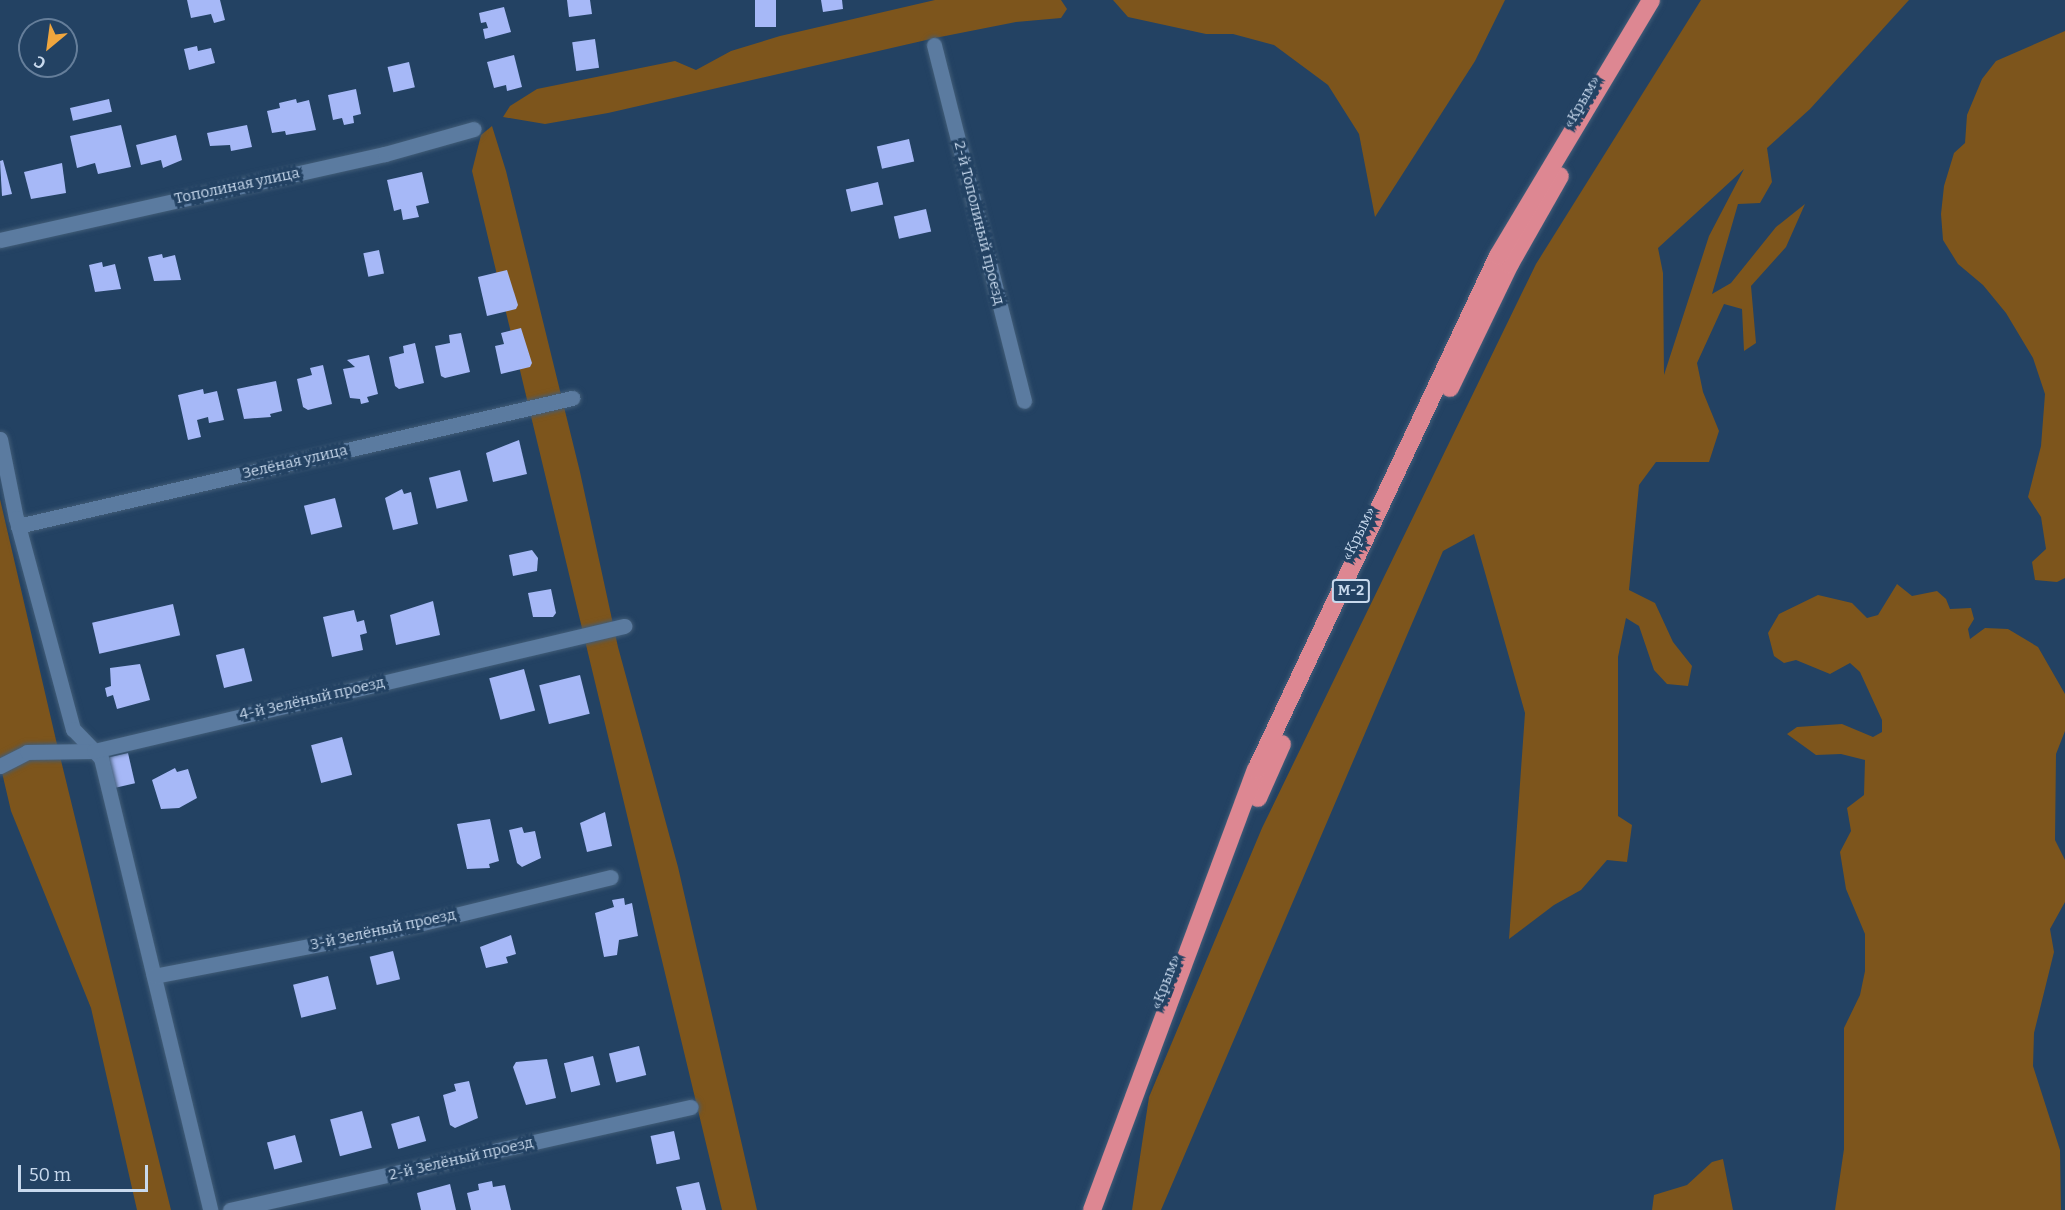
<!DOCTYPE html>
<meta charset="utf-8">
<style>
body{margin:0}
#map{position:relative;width:2065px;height:1210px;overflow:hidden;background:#234263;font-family:Bitter,serif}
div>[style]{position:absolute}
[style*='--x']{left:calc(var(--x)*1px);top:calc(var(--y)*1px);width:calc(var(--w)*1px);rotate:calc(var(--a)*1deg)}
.green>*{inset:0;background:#7d551c}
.building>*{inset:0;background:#a6b8f7;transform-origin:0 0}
.roads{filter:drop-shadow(0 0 2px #425d78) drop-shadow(0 0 2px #425d78)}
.minor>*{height:15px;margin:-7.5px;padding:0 7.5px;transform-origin:7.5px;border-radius:7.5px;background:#5b7ba0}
.highway>*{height:18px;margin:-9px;padding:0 9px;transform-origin:9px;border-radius:9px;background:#dd8792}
span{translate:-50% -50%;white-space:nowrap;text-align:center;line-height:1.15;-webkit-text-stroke:6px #234263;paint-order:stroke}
.shield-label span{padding:2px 4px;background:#234263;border:2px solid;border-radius:4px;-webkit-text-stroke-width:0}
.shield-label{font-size:14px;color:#c8d9ed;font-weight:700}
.street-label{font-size:15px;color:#c8d9ed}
.north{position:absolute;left:18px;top:18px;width:60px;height:60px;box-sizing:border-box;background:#234263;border:2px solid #657e9a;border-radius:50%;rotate:209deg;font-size:16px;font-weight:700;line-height:24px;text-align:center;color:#c8d9ed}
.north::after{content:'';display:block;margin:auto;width:21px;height:27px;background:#f0a63e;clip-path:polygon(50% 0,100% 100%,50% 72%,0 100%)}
.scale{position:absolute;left:18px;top:1165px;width:130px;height:27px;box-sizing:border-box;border:3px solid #c8d9ed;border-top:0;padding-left:8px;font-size:18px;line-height:21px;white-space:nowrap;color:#c8d9ed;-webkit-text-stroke:4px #234263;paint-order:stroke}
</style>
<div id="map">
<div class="green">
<i style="clip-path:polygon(935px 0,1061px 0,1067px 9px,1061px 18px,1016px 22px,935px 38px,608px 113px,545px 124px,503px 117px,510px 106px,537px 89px,675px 61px,696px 70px,731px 51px,780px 36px)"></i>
<i style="clip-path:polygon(1113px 0,1505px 0,1475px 61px,1375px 217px,1359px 134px,1328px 85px,1274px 45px,1233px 34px,1206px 34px,1128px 17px)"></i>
<i style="clip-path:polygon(evenodd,1701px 0,1909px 0,1810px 109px,1767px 148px,1772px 182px,1760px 203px,1738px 204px,1712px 294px,1731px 283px,1776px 227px,1805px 204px,1786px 247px,1751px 286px,1756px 343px,1744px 351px,1742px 309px,1724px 304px,1697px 363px,1703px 392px,1719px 431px,1709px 462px,1656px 462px,1639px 485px,1629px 590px,1655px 603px,1673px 642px,1692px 666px,1688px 686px,1667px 684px,1654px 670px,1639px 626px,1626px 618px,1618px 657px,1618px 816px,1632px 825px,1627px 862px,1607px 860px,1581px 890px,1554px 905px,1509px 939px,1525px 713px,1474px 534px,1443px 551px,1161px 1210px,1132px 1210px,1149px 1097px,1262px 828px,1536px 264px,1701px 0,1744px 169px,1709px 236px,1664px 375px,1663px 273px,1658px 248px,1744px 169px)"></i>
<i style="clip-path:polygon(2065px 31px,2065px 578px,2057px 582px,2035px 580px,2032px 562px,2046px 549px,2041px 517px,2028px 497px,2041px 446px,2045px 394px,2033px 358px,2006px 313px,1983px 285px,1958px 264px,1943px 240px,1941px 214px,1944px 186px,1954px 153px,1965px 143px,1967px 115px,1982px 79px,1996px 61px)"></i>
<i style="clip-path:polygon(492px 126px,506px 171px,580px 472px,618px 647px,678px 867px,757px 1210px,722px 1210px,472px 171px,481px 135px)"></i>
<i style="clip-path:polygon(0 499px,56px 740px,171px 1210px,137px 1210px,91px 1008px,11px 811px,0 764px)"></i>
<i style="clip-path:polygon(1897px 584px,1912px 596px,1937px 591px,1946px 599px,1950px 609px,1971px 608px,1974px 619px,1968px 629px,1970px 639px,1985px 628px,2008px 629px,2038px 647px,2065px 694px,2065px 731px,2056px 754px,2055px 840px,2065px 860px,2065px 902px,2050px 929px,2054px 952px,2034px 1033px,2033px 1066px,2060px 1150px,2061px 1210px,1835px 1210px,1844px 1149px,1844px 1028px,1860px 995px,1865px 971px,1865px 934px,1846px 889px,1840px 852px,1851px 831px,1847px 808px,1864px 795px,1865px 760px,1841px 754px,1816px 755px,1787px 734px,1797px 727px,1842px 724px,1873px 737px,1882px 732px,1882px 720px,1860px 672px,1850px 663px,1830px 674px,1796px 660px,1784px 663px,1774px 656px,1768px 633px,1779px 614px,1818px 595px,1852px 603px,1867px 618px,1878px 615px)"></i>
<i style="clip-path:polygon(1723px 1159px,1733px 1210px,1652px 1210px,1654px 1195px,1687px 1185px,1712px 1162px)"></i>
</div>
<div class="building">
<i style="clip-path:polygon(187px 0,220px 0,225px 20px,214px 23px,211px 14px,191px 18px)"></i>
<i style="clip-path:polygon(567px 0,590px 0,592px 14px,569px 17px)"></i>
<i style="left:755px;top:0;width:21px;height:27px"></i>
<i style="clip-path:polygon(821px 0,842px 0,843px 9px,823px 12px)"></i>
<i style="clip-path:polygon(504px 7px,511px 32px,485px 39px,483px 29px,488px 28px,486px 22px,481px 23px,479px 13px)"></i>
<i style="left:595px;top:39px;width:29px;height:23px;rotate:82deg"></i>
<i style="clip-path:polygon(197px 46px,198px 51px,211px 48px,215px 63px,189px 70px,184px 49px)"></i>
<i style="clip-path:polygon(514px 55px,522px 87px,507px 91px,506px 85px,494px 88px,487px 62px)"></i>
<i style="left:409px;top:62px;width:26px;height:22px;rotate:77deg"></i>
<i style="clip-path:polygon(356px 89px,361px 114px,353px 116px,354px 123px,344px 125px,342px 118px,333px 120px,328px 95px)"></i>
<i style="left:109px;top:99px;width:13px;height:40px;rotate:77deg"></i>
<i style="clip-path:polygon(296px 99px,297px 103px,309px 100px,316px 130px,286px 135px,285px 131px,272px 133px,267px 111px,280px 108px,279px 103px)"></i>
<i style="clip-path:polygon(121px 125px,131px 167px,98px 174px,95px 163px,77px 168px,70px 136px)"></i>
<i style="clip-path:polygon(247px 125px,252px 147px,231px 151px,230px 145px,210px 146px,207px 133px)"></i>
<i style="clip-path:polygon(176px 135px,182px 160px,163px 168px,161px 160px,141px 165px,136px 145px)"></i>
<i style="left:909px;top:139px;width:23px;height:33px;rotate:77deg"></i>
<i style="clip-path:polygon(3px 160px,12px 194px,2px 196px,0 161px)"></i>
<i style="clip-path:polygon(62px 163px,66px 193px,31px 199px,24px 172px)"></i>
<i style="clip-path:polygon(422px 172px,429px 203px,416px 206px,419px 217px,403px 220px,401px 209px,394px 211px,387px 180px)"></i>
<i style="left:878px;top:182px;width:23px;height:33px;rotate:77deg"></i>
<i style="left:926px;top:209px;width:23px;height:33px;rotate:77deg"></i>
<i style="left:379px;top:250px;width:24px;height:16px;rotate:78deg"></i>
<i style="clip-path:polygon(162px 254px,163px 258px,175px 255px,181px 280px,154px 281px,148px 257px)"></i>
<i style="clip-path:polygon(102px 262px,103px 267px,115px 264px,121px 289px,95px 292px,89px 265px)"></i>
<i style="clip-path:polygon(507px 270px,518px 305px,516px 309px,487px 316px,478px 277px)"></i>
<i style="clip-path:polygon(521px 328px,532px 363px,530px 367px,501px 374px,495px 346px,504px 344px,501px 333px)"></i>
<i style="clip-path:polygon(461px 333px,470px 372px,445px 378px,441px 376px,435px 346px,450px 343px,449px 335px)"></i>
<i style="clip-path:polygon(415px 343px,424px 383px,399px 389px,395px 386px,389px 357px,404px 353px,403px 346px)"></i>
<i style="clip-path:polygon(369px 355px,378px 394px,367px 397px,369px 402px,361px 404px,360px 399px,350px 398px,343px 369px,355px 367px,347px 360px)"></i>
<i style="clip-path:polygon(323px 365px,332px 404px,308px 410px,303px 407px,297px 379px,312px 375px,310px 368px)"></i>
<i style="clip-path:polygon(276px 381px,282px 411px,270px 414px,271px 417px,244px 419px,237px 389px)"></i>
<i style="clip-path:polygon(203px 389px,204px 394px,217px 391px,224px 420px,209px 423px,208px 417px,197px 420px,201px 437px,188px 440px,178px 395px)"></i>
<i style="clip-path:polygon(519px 440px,527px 474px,493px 482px,486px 453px)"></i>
<i style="left:460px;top:470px;width:32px;height:32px;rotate:76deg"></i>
<i style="clip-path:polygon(402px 489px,404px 494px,411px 492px,418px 524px,393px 530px,385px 498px)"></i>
<i style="left:335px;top:498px;width:30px;height:32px;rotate:76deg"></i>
<i style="clip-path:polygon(532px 550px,538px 558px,537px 571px,513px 576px,509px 555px)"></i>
<i style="clip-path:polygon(551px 589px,556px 613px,553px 617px,533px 617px,528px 593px)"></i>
<i style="clip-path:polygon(433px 601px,440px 635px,396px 645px,390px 615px)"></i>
<i style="left:173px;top:604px;width:32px;height:83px;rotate:77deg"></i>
<i style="clip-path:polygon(354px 610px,357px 622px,364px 620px,367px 633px,360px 635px,363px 650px,332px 657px,323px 617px)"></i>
<i style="left:244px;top:648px;width:34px;height:29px;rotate:76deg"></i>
<i style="clip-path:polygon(140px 664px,150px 700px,117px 709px,113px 695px,107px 697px,105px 688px,111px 686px,110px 668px)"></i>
<i style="left:524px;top:669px;width:43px;height:36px;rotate:75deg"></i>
<i style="left:580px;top:675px;width:40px;height:42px;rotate:76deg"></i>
<i style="left:342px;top:737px;width:39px;height:32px;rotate:75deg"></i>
<i style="left:128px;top:753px;width:31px;height:20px;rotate:77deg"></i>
<i style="clip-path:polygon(175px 768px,177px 772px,188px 769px,197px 798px,179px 808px,161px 809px,152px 780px)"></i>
<i style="clip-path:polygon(605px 812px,612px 846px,587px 852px,580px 823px)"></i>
<i style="clip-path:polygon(490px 819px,499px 861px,489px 864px,490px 868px,467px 869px,457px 824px)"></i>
<i style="clip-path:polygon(522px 827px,524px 833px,535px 831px,541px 858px,522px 867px,517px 863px,509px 830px)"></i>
<i style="clip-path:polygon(624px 898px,625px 905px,632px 903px,638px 936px,619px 940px,617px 955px,604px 957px,595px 913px,614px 907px,612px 900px)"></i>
<i style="clip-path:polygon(511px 935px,516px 954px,506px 957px,508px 963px,486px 968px,480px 947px)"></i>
<i style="left:393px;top:951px;width:29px;height:24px;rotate:76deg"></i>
<i style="left:328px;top:976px;width:34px;height:36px;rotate:76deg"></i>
<i style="left:639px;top:1046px;width:30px;height:31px;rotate:76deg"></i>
<i style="left:593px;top:1056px;width:30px;height:30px;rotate:76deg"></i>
<i style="clip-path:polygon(547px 1059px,556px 1098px,526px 1105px,513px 1067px,516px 1062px)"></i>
<i style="clip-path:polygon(469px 1081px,478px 1118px,455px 1128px,450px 1125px,443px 1095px,456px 1091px,454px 1084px)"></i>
<i style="left:362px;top:1111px;width:38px;height:33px;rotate:75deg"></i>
<i style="left:419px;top:1116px;width:26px;height:29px;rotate:74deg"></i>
<i style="left:674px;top:1131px;width:29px;height:24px;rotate:78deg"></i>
<i style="left:295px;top:1135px;width:28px;height:29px;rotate:75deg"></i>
<i style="clip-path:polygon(492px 1181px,493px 1187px,505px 1185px,511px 1210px,471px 1210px,467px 1193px,479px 1190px,478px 1184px)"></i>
<i style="clip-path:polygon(699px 1182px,706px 1210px,682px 1210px,676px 1187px)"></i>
<i style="clip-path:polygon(450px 1184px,456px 1210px,421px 1210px,417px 1193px)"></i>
</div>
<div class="roads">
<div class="minor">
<i style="--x:934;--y:45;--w:367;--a:75.8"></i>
<i style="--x:0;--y:240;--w:394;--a:-12.6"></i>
<i style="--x:385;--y:154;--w:92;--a:-15.7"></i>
<i style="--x:0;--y:439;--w:81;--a:78.6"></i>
<i style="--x:16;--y:518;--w:219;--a:74.9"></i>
<i style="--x:73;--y:729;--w:40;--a:46"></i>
<i style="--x:101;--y:758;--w:465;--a:76.4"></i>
<i style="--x:18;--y:526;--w:569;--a:-13.01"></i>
<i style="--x:0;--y:766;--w:30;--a:-27"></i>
<i style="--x:27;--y:752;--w:67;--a:-0.9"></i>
<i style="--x:94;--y:751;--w:545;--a:-13.27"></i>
<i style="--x:154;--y:976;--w:244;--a:-10.9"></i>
<i style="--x:394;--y:930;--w:223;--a:-13.7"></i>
<i style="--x:230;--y:1210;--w:472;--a:-12.6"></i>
</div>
<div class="highway">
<i style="--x:1450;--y:388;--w:138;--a:-64.2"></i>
<i style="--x:1510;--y:264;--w:101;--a:-60.4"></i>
<i style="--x:1258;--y:798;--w:59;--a:-66"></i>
<i style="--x:1092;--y:1210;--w:470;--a:-69.6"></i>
<i style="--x:1256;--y:770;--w:568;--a:-64.79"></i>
<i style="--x:1498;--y:256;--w:298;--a:-59.1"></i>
</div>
</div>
<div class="shield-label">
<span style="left:1351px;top:591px">М-2</span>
</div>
<div class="street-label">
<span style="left:1582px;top:102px;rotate:-60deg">«Крым»</span>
<span style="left:237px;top:186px;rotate:-12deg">Тополиная улица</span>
<span style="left:979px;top:223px;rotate:76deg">2-й Тополиный проезд</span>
<span style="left:295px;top:462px;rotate:-13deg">Зелёная улица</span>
<span style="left:1359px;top:534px;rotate:-64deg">«Крым»</span>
<span style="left:312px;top:699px;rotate:-13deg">4-й Зелёный проезд</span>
<span style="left:383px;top:930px;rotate:-12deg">3-й Зелёный проезд</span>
<span style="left:1166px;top:982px;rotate:-69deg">«Крым»</span>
<span style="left:461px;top:1159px;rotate:-13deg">2-й Зелёный проезд</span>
</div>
<div class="north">С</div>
<div class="scale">50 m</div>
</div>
